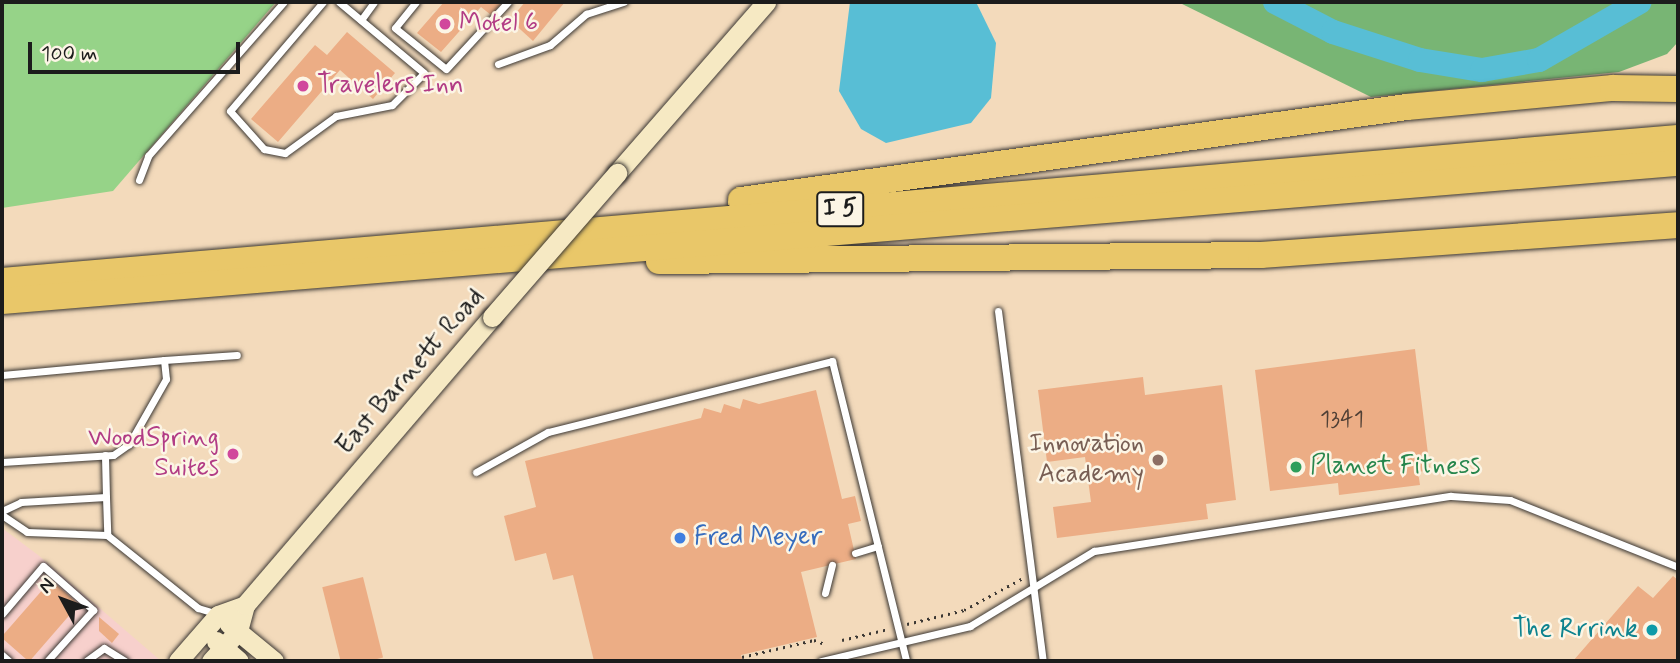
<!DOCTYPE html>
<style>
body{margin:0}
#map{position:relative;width:1680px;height:663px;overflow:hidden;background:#f3dabb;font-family:Mynerve,sans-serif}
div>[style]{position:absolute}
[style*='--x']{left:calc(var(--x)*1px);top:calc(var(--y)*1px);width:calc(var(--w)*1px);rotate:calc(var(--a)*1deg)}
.built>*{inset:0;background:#f7d0cc}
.green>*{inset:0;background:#96d388}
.forest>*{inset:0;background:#78b574}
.water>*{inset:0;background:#58bed5}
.stream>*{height:4.5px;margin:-2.25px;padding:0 2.25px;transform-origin:2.25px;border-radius:2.25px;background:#58bed5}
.river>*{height:24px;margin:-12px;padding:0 12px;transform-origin:12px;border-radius:12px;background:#58bed5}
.building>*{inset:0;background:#ecad85;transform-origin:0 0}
.path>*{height:2.5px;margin-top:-1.25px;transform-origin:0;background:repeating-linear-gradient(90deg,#3c3834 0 2px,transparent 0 7px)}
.roads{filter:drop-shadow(0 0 2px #3c3834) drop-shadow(0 0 2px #3c3834)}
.service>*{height:7px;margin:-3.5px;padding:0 3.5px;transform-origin:3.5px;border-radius:3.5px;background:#fff}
.secondary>*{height:19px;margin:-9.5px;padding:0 9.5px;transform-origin:9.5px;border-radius:9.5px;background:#f6e9c3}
.motorway>*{height:26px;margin:-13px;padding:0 13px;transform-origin:13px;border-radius:13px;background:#e9c769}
.bridges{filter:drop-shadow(0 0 2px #3c3834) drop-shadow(0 0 2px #3c3834)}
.secondary-bridge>*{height:19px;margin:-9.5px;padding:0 9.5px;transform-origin:9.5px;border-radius:9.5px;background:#f6e9c3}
.dots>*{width:19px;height:19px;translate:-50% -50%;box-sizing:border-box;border:4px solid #fcf5e5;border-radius:50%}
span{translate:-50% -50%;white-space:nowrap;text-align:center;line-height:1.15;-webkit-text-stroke:5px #fcf5e5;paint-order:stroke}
.number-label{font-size:23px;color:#504036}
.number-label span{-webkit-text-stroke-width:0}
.shield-label span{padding:2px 5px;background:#fcf5e5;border:2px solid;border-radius:5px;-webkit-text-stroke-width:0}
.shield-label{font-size:24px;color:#1c1c1c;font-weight:700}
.hotel-label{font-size:26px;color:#b23c85}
.left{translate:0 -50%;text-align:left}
.right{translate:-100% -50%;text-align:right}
.street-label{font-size:26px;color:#1c1c1c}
.education-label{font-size:26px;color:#785e54}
.leisure-label{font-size:26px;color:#27864d}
.shop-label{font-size:26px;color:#366cbe}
.culture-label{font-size:26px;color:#0d838f}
.frame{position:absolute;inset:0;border:4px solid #1c1c1c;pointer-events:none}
.north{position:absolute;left:28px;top:565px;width:70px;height:70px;-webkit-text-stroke:5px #fcf5e5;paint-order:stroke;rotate:311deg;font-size:19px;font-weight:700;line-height:28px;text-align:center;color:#1c1c1c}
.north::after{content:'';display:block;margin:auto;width:24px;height:32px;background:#1c1c1c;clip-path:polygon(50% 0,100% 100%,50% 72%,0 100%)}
.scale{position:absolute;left:28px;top:42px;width:212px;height:32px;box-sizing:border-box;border:4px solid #1c1c1c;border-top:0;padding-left:9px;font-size:21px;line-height:24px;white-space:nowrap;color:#1c1c1c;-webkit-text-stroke:5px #fcf5e5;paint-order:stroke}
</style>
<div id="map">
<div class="built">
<i style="clip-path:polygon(2px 528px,38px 555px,161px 661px,2px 661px)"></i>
</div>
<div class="green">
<i style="clip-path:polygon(2px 2px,276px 2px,113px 191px,2px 208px)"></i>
</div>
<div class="forest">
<i style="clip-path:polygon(1178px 2px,1678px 2px,1678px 42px,1667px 54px,1619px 72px,1371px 97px)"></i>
</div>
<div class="water">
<i style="clip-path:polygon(850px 2px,976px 2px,996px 43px,991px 98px,971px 123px,886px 143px,861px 129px,839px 91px)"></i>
</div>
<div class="stream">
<i style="--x:1275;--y:2;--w:1;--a:0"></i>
</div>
<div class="river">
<i style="--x:1275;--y:2;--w:65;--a:27.3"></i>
<i style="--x:1333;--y:32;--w:91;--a:17.8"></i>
<i style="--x:1420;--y:60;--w:63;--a:9.2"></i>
<i style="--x:1482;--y:70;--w:58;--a:-10"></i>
<i style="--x:1539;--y:60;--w:116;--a:-29.9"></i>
</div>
<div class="building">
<i style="clip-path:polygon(444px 2px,503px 2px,491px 15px,481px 7px,441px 52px,417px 33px)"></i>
<i style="clip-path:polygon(525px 2px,565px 2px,533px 41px,510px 20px)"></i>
<i style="clip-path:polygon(347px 32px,395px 73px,373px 99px,340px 70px,278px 142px,251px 119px,315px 45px,327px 55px)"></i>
<i style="clip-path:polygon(1415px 349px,1430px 470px,1418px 472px,1420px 485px,1339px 495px,1338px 483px,1270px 491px,1255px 370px)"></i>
<i style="clip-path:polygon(1143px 377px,1145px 395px,1222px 385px,1236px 500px,1206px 504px,1208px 519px,1057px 538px,1053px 507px,1091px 502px,1085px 457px,1047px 462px,1038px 390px)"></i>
<i style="clip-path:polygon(816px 390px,842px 499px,855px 496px,861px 521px,848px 524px,856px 559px,801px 572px,817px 637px,741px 655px,743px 661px,594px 661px,573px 575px,553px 580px,546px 553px,515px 561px,504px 516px,536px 507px,525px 461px,701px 418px,704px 408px,721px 413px,724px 404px,740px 409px,743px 399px,759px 404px)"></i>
<i style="clip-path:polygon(1673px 576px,1678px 580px,1678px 661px,1573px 661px,1638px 586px,1653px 598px)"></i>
<i style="left:363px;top:577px;width:83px;height:42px;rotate:76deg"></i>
<i style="left:51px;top:580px;width:37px;height:76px;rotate:41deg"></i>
<i style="clip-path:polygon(99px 617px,119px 634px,112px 643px,99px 631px)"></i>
</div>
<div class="path">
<i style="--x:907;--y:624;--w:59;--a:-13.8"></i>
<i style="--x:964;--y:610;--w:67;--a:-28.5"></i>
<i style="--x:842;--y:640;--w:47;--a:-13.4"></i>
<i style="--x:742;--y:657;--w:74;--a:-13.3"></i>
<i style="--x:814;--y:640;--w:12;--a:20"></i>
<i style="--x:712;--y:661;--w:2;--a:0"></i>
</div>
<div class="roads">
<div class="service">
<i style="--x:323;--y:2;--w:143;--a:130.5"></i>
<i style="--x:230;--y:111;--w:51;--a:48.2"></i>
<i style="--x:264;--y:149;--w:21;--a:11"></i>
<i style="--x:285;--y:153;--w:63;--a:-36"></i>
<i style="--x:336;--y:116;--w:57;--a:-11.1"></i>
<i style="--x:392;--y:105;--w:45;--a:-45"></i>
<i style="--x:424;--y:73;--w:111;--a:-140.1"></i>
<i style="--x:416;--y:2;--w:33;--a:129"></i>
<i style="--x:395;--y:28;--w:65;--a:38.8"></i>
<i style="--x:446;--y:69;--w:91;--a:-47.2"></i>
<i style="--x:361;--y:20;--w:22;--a:-54"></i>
<i style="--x:498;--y:64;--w:55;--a:-20.1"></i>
<i style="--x:550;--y:45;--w:48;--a:-40.7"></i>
<i style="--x:586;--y:14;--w:40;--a:-18"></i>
<i style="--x:139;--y:180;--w:26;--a:-69"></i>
<i style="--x:148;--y:156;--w:205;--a:-48.6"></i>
<i style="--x:998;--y:311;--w:353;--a:82.7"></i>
<i style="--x:164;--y:360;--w:73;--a:-3.9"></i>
<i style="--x:2;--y:375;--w:163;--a:-5.3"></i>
<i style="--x:164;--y:360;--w:19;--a:84"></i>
<i style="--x:166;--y:379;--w:75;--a:119.6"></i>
<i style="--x:129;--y:444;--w:19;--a:145"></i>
<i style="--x:113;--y:455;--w:111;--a:176.4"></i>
<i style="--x:476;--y:472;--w:82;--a:-29.1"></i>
<i style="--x:548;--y:432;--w:293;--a:-14"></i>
<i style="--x:832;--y:361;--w:309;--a:76.1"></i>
<i style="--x:106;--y:497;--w:38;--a:88"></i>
<i style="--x:2;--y:511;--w:21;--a:-25"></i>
<i style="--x:21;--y:502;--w:85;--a:-3.4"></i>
<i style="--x:106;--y:497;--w:42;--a:-91.4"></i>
<i style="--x:2;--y:515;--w:30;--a:34"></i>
<i style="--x:27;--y:532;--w:80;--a:2.1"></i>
<i style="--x:107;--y:535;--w:117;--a:38.7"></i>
<i style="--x:198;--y:608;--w:21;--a:17"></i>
<i style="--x:855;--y:553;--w:24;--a:-17"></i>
<i style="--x:825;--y:593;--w:29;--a:-76"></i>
<i style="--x:2;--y:614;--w:63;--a:-49.5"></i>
<i style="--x:43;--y:566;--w:67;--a:41.3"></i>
<i style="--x:93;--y:610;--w:69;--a:132"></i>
<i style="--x:2;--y:655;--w:9;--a:41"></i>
<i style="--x:86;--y:661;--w:22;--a:-36"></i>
<i style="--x:104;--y:648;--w:25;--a:32"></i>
<i style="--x:821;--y:661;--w:153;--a:-13.2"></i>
<i style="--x:970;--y:626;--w:145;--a:-31.2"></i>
<i style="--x:1094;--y:551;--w:361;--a:-8.8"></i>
<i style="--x:1451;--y:496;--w:59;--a:3.9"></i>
<i style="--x:1510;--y:500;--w:181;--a:21.7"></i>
</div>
<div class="secondary">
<i style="--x:617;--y:173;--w:227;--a:-48.9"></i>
<i style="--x:229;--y:624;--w:58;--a:39.4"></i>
<i style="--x:216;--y:641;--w:30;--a:41"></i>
<i style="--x:178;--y:661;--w:61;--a:-49"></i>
<i style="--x:218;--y:615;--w:29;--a:-20"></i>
<i style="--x:211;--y:661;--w:40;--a:-48"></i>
<i style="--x:238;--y:631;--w:27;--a:-75"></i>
<i style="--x:245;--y:605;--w:379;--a:-49.4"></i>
</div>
<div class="motorway">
<i style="--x:741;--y:200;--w:672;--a:-7.95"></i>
<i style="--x:1407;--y:107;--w:207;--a:-5.3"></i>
<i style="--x:1613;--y:88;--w:65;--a:0.9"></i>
<i style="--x:659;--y:261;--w:602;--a:-0.57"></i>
<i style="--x:1261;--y:255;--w:418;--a:-4.1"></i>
<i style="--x:2;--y:281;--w:1682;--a:-4.88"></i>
<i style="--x:2;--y:301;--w:1682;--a:-4.71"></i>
</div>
</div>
<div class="bridges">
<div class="secondary-bridge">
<i style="--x:492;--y:317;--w:191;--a:-49"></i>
</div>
</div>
<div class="dots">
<i style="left:445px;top:24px;background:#d1479c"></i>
<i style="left:303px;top:86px;background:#d1479c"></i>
<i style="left:233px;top:454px;background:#d1479c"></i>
<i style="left:1158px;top:460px;background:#8d6e63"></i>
<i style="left:1296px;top:467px;background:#2e9e5b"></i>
<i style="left:680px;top:538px;background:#3f7fe0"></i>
<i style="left:1652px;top:630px;background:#0f9aa8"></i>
</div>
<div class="number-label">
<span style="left:1342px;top:420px">1341</span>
</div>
<div class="shield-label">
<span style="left:840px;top:209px">I 5</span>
</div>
<div class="hotel-label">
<span class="left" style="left:459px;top:24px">Motel 6</span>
<span class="left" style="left:317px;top:86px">Travelers Inn</span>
<span class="right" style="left:219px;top:454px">WoodSpring<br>Suites</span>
</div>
<div class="street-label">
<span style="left:411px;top:372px;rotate:-49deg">East Barnett Road</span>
</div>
<div class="education-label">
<span class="right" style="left:1144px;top:460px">Innovation<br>Academy</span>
</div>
<div class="leisure-label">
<span class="left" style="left:1310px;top:467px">Planet Fitness</span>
</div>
<div class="shop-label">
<span class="left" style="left:694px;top:538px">Fred Meyer</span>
</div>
<div class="culture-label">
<span class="right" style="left:1638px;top:630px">The Rrrink</span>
</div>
<div class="frame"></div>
<div class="north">N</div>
<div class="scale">100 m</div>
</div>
